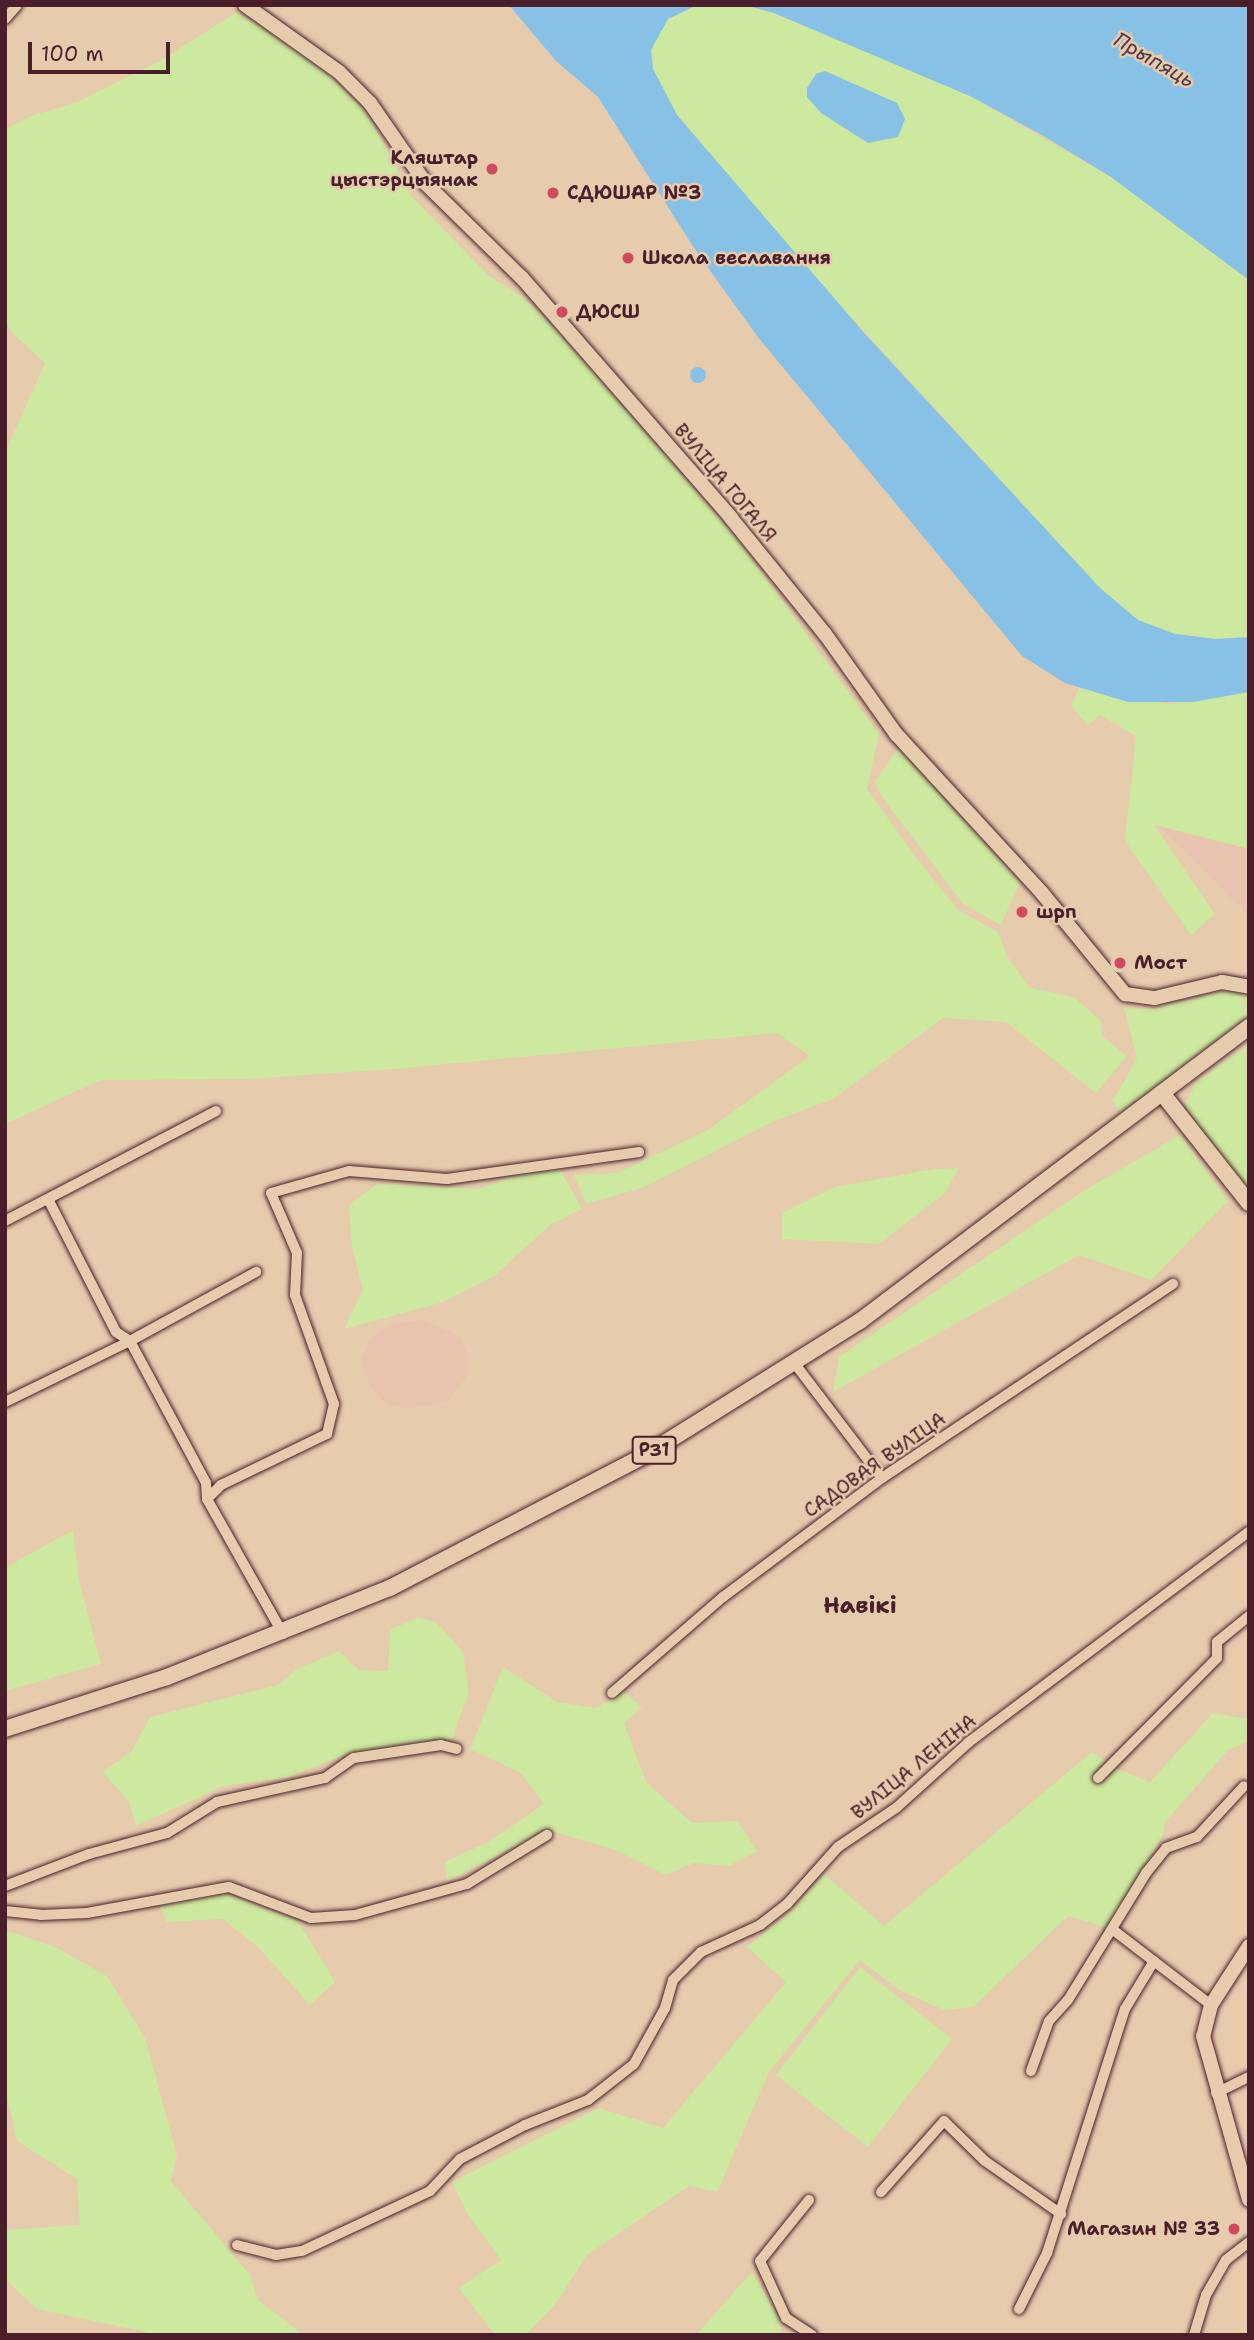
<!DOCTYPE html>
<meta charset="utf-8">
<style>
body{margin:0}
#map{position:relative;width:1254px;height:2340px;overflow:hidden;background:#e6cbad;font-family:"Shantell Sans",sans-serif}
div>[style]{position:absolute}
[style*='--x']{left:calc(var(--x)*1px);top:calc(var(--y)*1px);width:calc(var(--w)*1px);rotate:calc(var(--a)*1deg)}
.built>*{inset:0;background:#e8c3ae}
.green>*{inset:0;background:#cde89f;transform-origin:0 0}
.water>*{inset:0;background:#88c1e6}
.round{border-radius:50%}
.roads{filter:drop-shadow(0 0 2px #4a1f2b) drop-shadow(0 0 2px #4a1f2b)}
.street>*{height:10px;margin:-5px;padding:0 5px;transform-origin:5px;border-radius:5px;background:#e6cbad}
.secondary>*{height:14px;margin:-7px;padding:0 7px;transform-origin:7px;border-radius:7px;background:#e6cbad}
.primary>*{height:16px;margin:-8px;padding:0 8px;transform-origin:8px;border-radius:8px;background:#e6cbad}
.dots>*{width:19px;height:19px;translate:-50% -50%;box-sizing:border-box;border:4px solid #e6cbad;border-radius:50%}
span{translate:-50% -50%;white-space:nowrap;text-align:center;line-height:1.15;-webkit-text-stroke:5px #e6cbad;paint-order:stroke}
.shield-label span{padding:2px 5px;background:#e6cbad;border:2px solid;border-radius:5px;-webkit-text-stroke-width:0}
.shield-label{font-size:18px;color:#4a1f2b;font-weight:700}
.poi-label{font-size:19px;color:#4a1f2b;font-weight:700}
.right{translate:-100% -50%;text-align:right}
.left{translate:0 -50%;text-align:left}
.street-label{font-size:19px;color:#4a1f2b}
.water-label{font-size:21px;color:#533747;font-style:italic}
.quarter-label{font-size:23px;color:#4a1f2b;font-weight:700}
.frame{position:absolute;inset:0;border:7px solid #4a1f2b;pointer-events:none}
.scale{position:absolute;left:28px;top:42px;width:142px;height:32px;box-sizing:border-box;border:4px solid #4a1f2b;border-top:0;padding-left:9px;font-size:21px;line-height:24px;white-space:nowrap;color:#4a1f2b;-webkit-text-stroke:5px #e6cbad;paint-order:stroke}
</style>
<div id="map">
<div class="built">
<i style="clip-path:polygon(1249px 797px,1249px 916px,1159px 825px)"></i>
<i style="clip-path:polygon(422px 1320px,459px 1336px,467px 1353px,466px 1378px,447px 1401px,408px 1409px,386px 1404px,370px 1385px,362px 1359px,372px 1337px,394px 1324px)"></i>
</div>
<div class="green">
<i style="clip-path:polygon(697px 5px,745px 5px,774px 13px,972px 97px,1111px 177px,1249px 280px,1249px 637px,1216px 639px,1175px 634px,1138px 620px,1100px 588px,781px 241px,677px 115px,653px 69px,651px 50px,657px 34px,668px 19px)"></i>
<i style="clip-path:polygon(237px 12px,309px 55px,365px 110px,411px 196px,489px 276px,524px 298px,568px 342px,738px 540px,879px 734px,867px 789px,912px 852px,958px 910px,998px 932px,1007px 956px,1030px 988px,1074px 997px,1101px 1021px,1102px 1036px,1127px 1056px,1096px 1093px,1006px 1022px,943px 1018px,833px 1099px,774px 1121px,645px 1187px,586px 1204px,574px 1175px,617px 1173px,708px 1130px,810px 1056px,777px 1033px,394px 1069px,247px 1079px,101px 1080px,5px 1124px,5px 453px,45px 363px,10px 331px,5px 318px,5px 129px,34px 115px,75px 103px,160px 61px)"></i>
<i style="clip-path:polygon(1079px 688px,1169px 704px,1249px 692px,1249px 849px,1154px 825px,1215px 914px,1191px 935px,1125px 841px,1136px 736px,1100px 715px,1088px 725px,1071px 706px)"></i>
<i style="clip-path:polygon(898px 748px,1020px 882px,1001px 925px,962px 903px,882px 797px,875px 781px)"></i>
<i style="clip-path:polygon(1228px 990px,1249px 992px,1249px 1015px,1121px 1113px,1113px 1101px,1137px 1058px,1124px 1008px,1154px 1009px)"></i>
<i style="clip-path:polygon(1249px 1045px,1249px 1195px,1187px 1115px,1186px 1103px,1196px 1082px)"></i>
<i style="clip-path:polygon(1180px 1135px,1228px 1201px,1151px 1280px,1079px 1255px,833px 1392px,839px 1357px,1085px 1190px)"></i>
<i style="clip-path:polygon(959px 1168px,945px 1193px,879px 1244px,782px 1239px,782px 1213px,835px 1187px,934px 1169px)"></i>
<i style="clip-path:polygon(560px 1169px,582px 1209px,550px 1225px,494px 1276px,440px 1303px,344px 1329px,363px 1290px,352px 1247px,349px 1205px,377px 1184px,478px 1189px,524px 1172px)"></i>
<i style="clip-path:polygon(73px 1530px,79px 1580px,101px 1664px,5px 1691px,5px 1568px)"></i>
<i style="clip-path:polygon(417px 1618px,436px 1622px,463px 1652px,469px 1692px,452px 1739px,352px 1752px,288px 1777px,223px 1786px,136px 1826px,129px 1802px,103px 1772px,132px 1751px,150px 1717px,278px 1685px,297px 1669px,339px 1651px,359px 1670px,388px 1671px,390px 1630px)"></i>
<i style="clip-path:polygon(503px 1667px,557px 1702px,596px 1708px,624px 1692px,642px 1707px,624px 1723px,646px 1782px,692px 1823px,738px 1821px,757px 1851px,729px 1866px,694px 1863px,666px 1875px,613px 1849px,548px 1830px,447px 1881px,445px 1862px,490px 1841px,544px 1804px,522px 1774px,470px 1749px)"></i>
<i style="clip-path:polygon(1213px 1713px,1249px 1719px,1249px 1741px,1228px 1750px,1165px 1822px,1163px 1835px,1109px 1928px,1068px 1916px,973px 2007px,944px 2010px,899px 1990px,860px 1960px,769px 2072px,717px 2192px,689px 2186px,587px 2255px,555px 2305px,525px 2335px,495px 2335px,459px 2288px,501px 2260px,469px 2216px,452px 2182px,599px 2108px,663px 2128px,786px 1982px,747px 1947px,789px 1914px,824px 1874px,884px 1926px,1092px 1752px,1115px 1768px,1150px 1782px)"></i>
<i style="clip-path:polygon(209px 1894px,227px 1894px,298px 1921px,335px 1982px,310px 2005px,258px 1947px,223px 1919px,167px 1922px,159px 1904px)"></i>
<i style="clip-path:polygon(5px 1930px,55px 1947px,107px 1976px,145px 2038px,177px 2155px,171px 2181px,250px 2275px,258px 2300px,304px 2335px,160px 2335px,37px 2309px,5px 2279px,5px 2230px,80px 2225px,77px 2179px,17px 2141px,5px 2088px)"></i>
<i style="left:860px;top:1967px;width:117px;height:137px;rotate:38deg"></i>
<i style="clip-path:polygon(752px 2272px,782px 2323px,780px 2335px,696px 2335px)"></i>
</div>
<div class="water">
<i style="clip-path:polygon(509px 5px,697px 5px,668px 19px,651px 50px,653px 69px,677px 115px,865px 334px,1100px 588px,1138px 620px,1175px 634px,1216px 639px,1249px 637px,1249px 692px,1193px 702px,1128px 702px,1065px 683px,1022px 656px,757px 336px,696px 251px,598px 97px,556px 61px)"></i>
<i style="clip-path:polygon(745px 5px,1249px 5px,1249px 280px,1111px 177px,1042px 135px,972px 97px,774px 13px)"></i>
<i style="clip-path:polygon(825px 71px,897px 103px,905px 119px,898px 137px,868px 143px,821px 113px,807px 97px,807px 88px,816px 74px)"></i>
<i class="round" style="left:690px;top:367px;width:16px;height:16px"></i>
</div>
<div class="roads">
<div class="street">
<i style="--x:5;--y:19;--w:18;--a:-49"></i>
<i style="--x:49;--y:1201;--w:147;--a:62.9"></i>
<i style="--x:116;--y:1332;--w:17;--a:33"></i>
<i style="--x:130;--y:1341;--w:161;--a:61.8"></i>
<i style="--x:206;--y:1483;--w:16;--a:86"></i>
<i style="--x:207;--y:1499;--w:155;--a:60.6"></i>
<i style="--x:5;--y:1221;--w:238;--a:-27.5"></i>
<i style="--x:795;--y:1364;--w:143;--a:52.7"></i>
<i style="--x:5;--y:1402;--w:139;--a:-26"></i>
<i style="--x:130;--y:1341;--w:144;--a:-28.7"></i>
<i style="--x:207;--y:1499;--w:20;--a:-45"></i>
<i style="--x:221;--y:1485;--w:118;--a:-25.7"></i>
<i style="--x:327;--y:1434;--w:31;--a:-77"></i>
<i style="--x:334;--y:1404;--w:116;--a:-109.7"></i>
<i style="--x:295;--y:1295;--w:42;--a:-87.3"></i>
<i style="--x:297;--y:1253;--w:65;--a:-113.4"></i>
<i style="--x:271;--y:1193;--w:81;--a:-15.8"></i>
<i style="--x:349;--y:1171;--w:98;--a:4.7"></i>
<i style="--x:447;--y:1179;--w:194;--a:-8"></i>
<i style="--x:612;--y:1693;--w:147;--a:-40.9"></i>
<i style="--x:723;--y:1597;--w:199;--a:-36.8"></i>
<i style="--x:882;--y:1478;--w:350;--a:-33.7"></i>
<i style="--x:1098;--y:1778;--w:169;--a:-45.2"></i>
<i style="--x:1217;--y:1658;--w:16;--a:-90"></i>
<i style="--x:1217;--y:1642;--w:41;--a:-39.1"></i>
<i style="--x:5;--y:1886;--w:90;--a:-20.9"></i>
<i style="--x:89;--y:1854;--w:81;--a:-15.1"></i>
<i style="--x:167;--y:1833;--w:59;--a:-31.8"></i>
<i style="--x:217;--y:1802;--w:111;--a:-12.5"></i>
<i style="--x:325;--y:1778;--w:35;--a:-35"></i>
<i style="--x:354;--y:1758;--w:88;--a:-8.5"></i>
<i style="--x:441;--y:1745;--w:16;--a:14"></i>
<i style="--x:5;--y:1911;--w:36;--a:6"></i>
<i style="--x:41;--y:1915;--w:46;--a:-2.5"></i>
<i style="--x:87;--y:1913;--w:144;--a:-10.4"></i>
<i style="--x:229;--y:1887;--w:88;--a:20.7"></i>
<i style="--x:311;--y:1918;--w:44;--a:-3.9"></i>
<i style="--x:355;--y:1915;--w:116;--a:-15.5"></i>
<i style="--x:467;--y:1884;--w:94;--a:-31.5"></i>
<i style="--x:1112;--y:1929;--w:125;--a:37.5"></i>
<i style="--x:1031;--y:2071;--w:53;--a:-70.2"></i>
<i style="--x:1049;--y:2021;--w:28;--a:-48"></i>
<i style="--x:1068;--y:2000;--w:149;--a:-58.4"></i>
<i style="--x:1146;--y:1873;--w:32;--a:-51"></i>
<i style="--x:1166;--y:1848;--w:33;--a:-20"></i>
<i style="--x:1197;--y:1837;--w:69;--a:-47.3"></i>
<i style="--x:1216;--y:2093;--w:37;--a:-26"></i>
<i style="--x:881;--y:2192;--w:95;--a:-48.4"></i>
<i style="--x:944;--y:2121;--w:57;--a:44.3"></i>
<i style="--x:985;--y:2161;--w:93;--a:34.9"></i>
<i style="--x:809;--y:2200;--w:78;--a:128.8"></i>
<i style="--x:760;--y:2261;--w:63;--a:65.5"></i>
<i style="--x:786;--y:2318;--w:31;--a:33"></i>
<i style="--x:237;--y:2245;--w:40;--a:14.4"></i>
<i style="--x:276;--y:2255;--w:26;--a:-9"></i>
<i style="--x:302;--y:2251;--w:141;--a:-25.1"></i>
<i style="--x:430;--y:2191;--w:44;--a:-46.8"></i>
<i style="--x:460;--y:2159;--w:73;--a:-27.6"></i>
<i style="--x:525;--y:2125;--w:68;--a:-21.6"></i>
<i style="--x:588;--y:2100;--w:58;--a:-38"></i>
<i style="--x:634;--y:2064;--w:64;--a:-61"></i>
<i style="--x:665;--y:2008;--w:29;--a:-74"></i>
<i style="--x:673;--y:1980;--w:40;--a:-45"></i>
<i style="--x:701;--y:1952;--w:65;--a:-24.6"></i>
<i style="--x:760;--y:1925;--w:34;--a:-38"></i>
<i style="--x:787;--y:1904;--w:76;--a:-48.2"></i>
<i style="--x:838;--y:1847;--w:70;--a:-33.9"></i>
<i style="--x:896;--y:1808;--w:98;--a:-42.1"></i>
<i style="--x:969;--y:1742;--w:350;--a:-36.9"></i>
<i style="--x:1019;--y:2309;--w:63;--a:-63.4"></i>
<i style="--x:1047;--y:2253;--w:256;--a:-72.3"></i>
<i style="--x:1125;--y:2009;--w:56;--a:-58.9"></i>
<i style="--x:1194;--y:2335;--w:42;--a:-73.3"></i>
<i style="--x:1206;--y:2295;--w:40;--a:-60.3"></i>
<i style="--x:1226;--y:2260;--w:29;--a:-38"></i>
</div>
<div class="secondary">
<i style="--x:245;--y:5;--w:115;--a:35.5"></i>
<i style="--x:339;--y:72;--w:44;--a:45"></i>
<i style="--x:370;--y:103;--w:98;--a:55.3"></i>
<i style="--x:426;--y:184;--w:134;--a:44.4"></i>
<i style="--x:522;--y:278;--w:318;--a:48.9"></i>
<i style="--x:731;--y:518;--w:149;--a:51"></i>
<i style="--x:825;--y:634;--w:123;--a:54.6"></i>
<i style="--x:896;--y:734;--w:216;--a:47.4"></i>
<i style="--x:1042;--y:893;--w:131;--a:50.6"></i>
<i style="--x:1125;--y:994;--w:30;--a:8"></i>
<i style="--x:1155;--y:998;--w:69;--a:-13.4"></i>
<i style="--x:1222;--y:982;--w:27;--a:10"></i>
<i style="--x:1249;--y:1946;--w:70;--a:122.8"></i>
<i style="--x:1211;--y:2005;--w:32;--a:104"></i>
<i style="--x:1203;--y:2036;--w:170;--a:74.3"></i>
</div>
<div class="primary">
<i style="--x:1162;--y:1093;--w:140;--a:51.7"></i>
<i style="--x:5;--y:1729;--w:170;--a:-17.8"></i>
<i style="--x:167;--y:1677;--w:240;--a:-21.8"></i>
<i style="--x:390;--y:1588;--w:290;--a:-27.5"></i>
<i style="--x:647;--y:1454;--w:251;--a:-32"></i>
<i style="--x:860;--y:1321;--w:488;--a:-37.1"></i>
</div>
</div>
<div class="dots">
<i style="left:492px;top:169px;background:#d1495b"></i>
<i style="left:553px;top:193px;background:#d1495b"></i>
<i style="left:628px;top:258px;background:#d1495b"></i>
<i style="left:562px;top:312px;background:#d1495b"></i>
<i style="left:1022px;top:912px;background:#d1495b"></i>
<i style="left:1120px;top:963px;background:#d1495b"></i>
<i style="left:1234px;top:2229px;background:#d1495b"></i>
</div>
<div class="shield-label">
<span style="left:654px;top:1450px">Р31</span>
</div>
<div class="poi-label">
<span class="right" style="left:478px;top:169px">Кляштар<br>цыстэрцыянак</span>
<span class="left" style="left:567px;top:193px">СДЮШАР №3</span>
<span class="left" style="left:642px;top:258px">Школа веславання</span>
<span class="left" style="left:576px;top:312px">ДЮСШ</span>
<span class="left" style="left:1036px;top:912px">шрп</span>
<span class="left" style="left:1134px;top:963px">Мост</span>
<span class="right" style="left:1220px;top:2229px">Магазин № 33</span>
</div>
<div class="street-label">
<span style="left:725px;top:483px;rotate:50deg">ВУЛІЦА ГОГАЛЯ</span>
<span style="left:875px;top:1465px;rotate:-35deg">САДОВАЯ ВУЛІЦА</span>
<span style="left:914px;top:1767px;rotate:-39deg">ВУЛІЦА ЛЕНІНА</span>
</div>
<div class="water-label">
<span style="left:1154px;top:60px;rotate:30deg">Прыпяць</span>
</div>
<div class="quarter-label">
<span style="left:860px;top:1605px">Навікі</span>
</div>
<div class="frame"></div>
<div class="scale">100 m</div>
</div>
